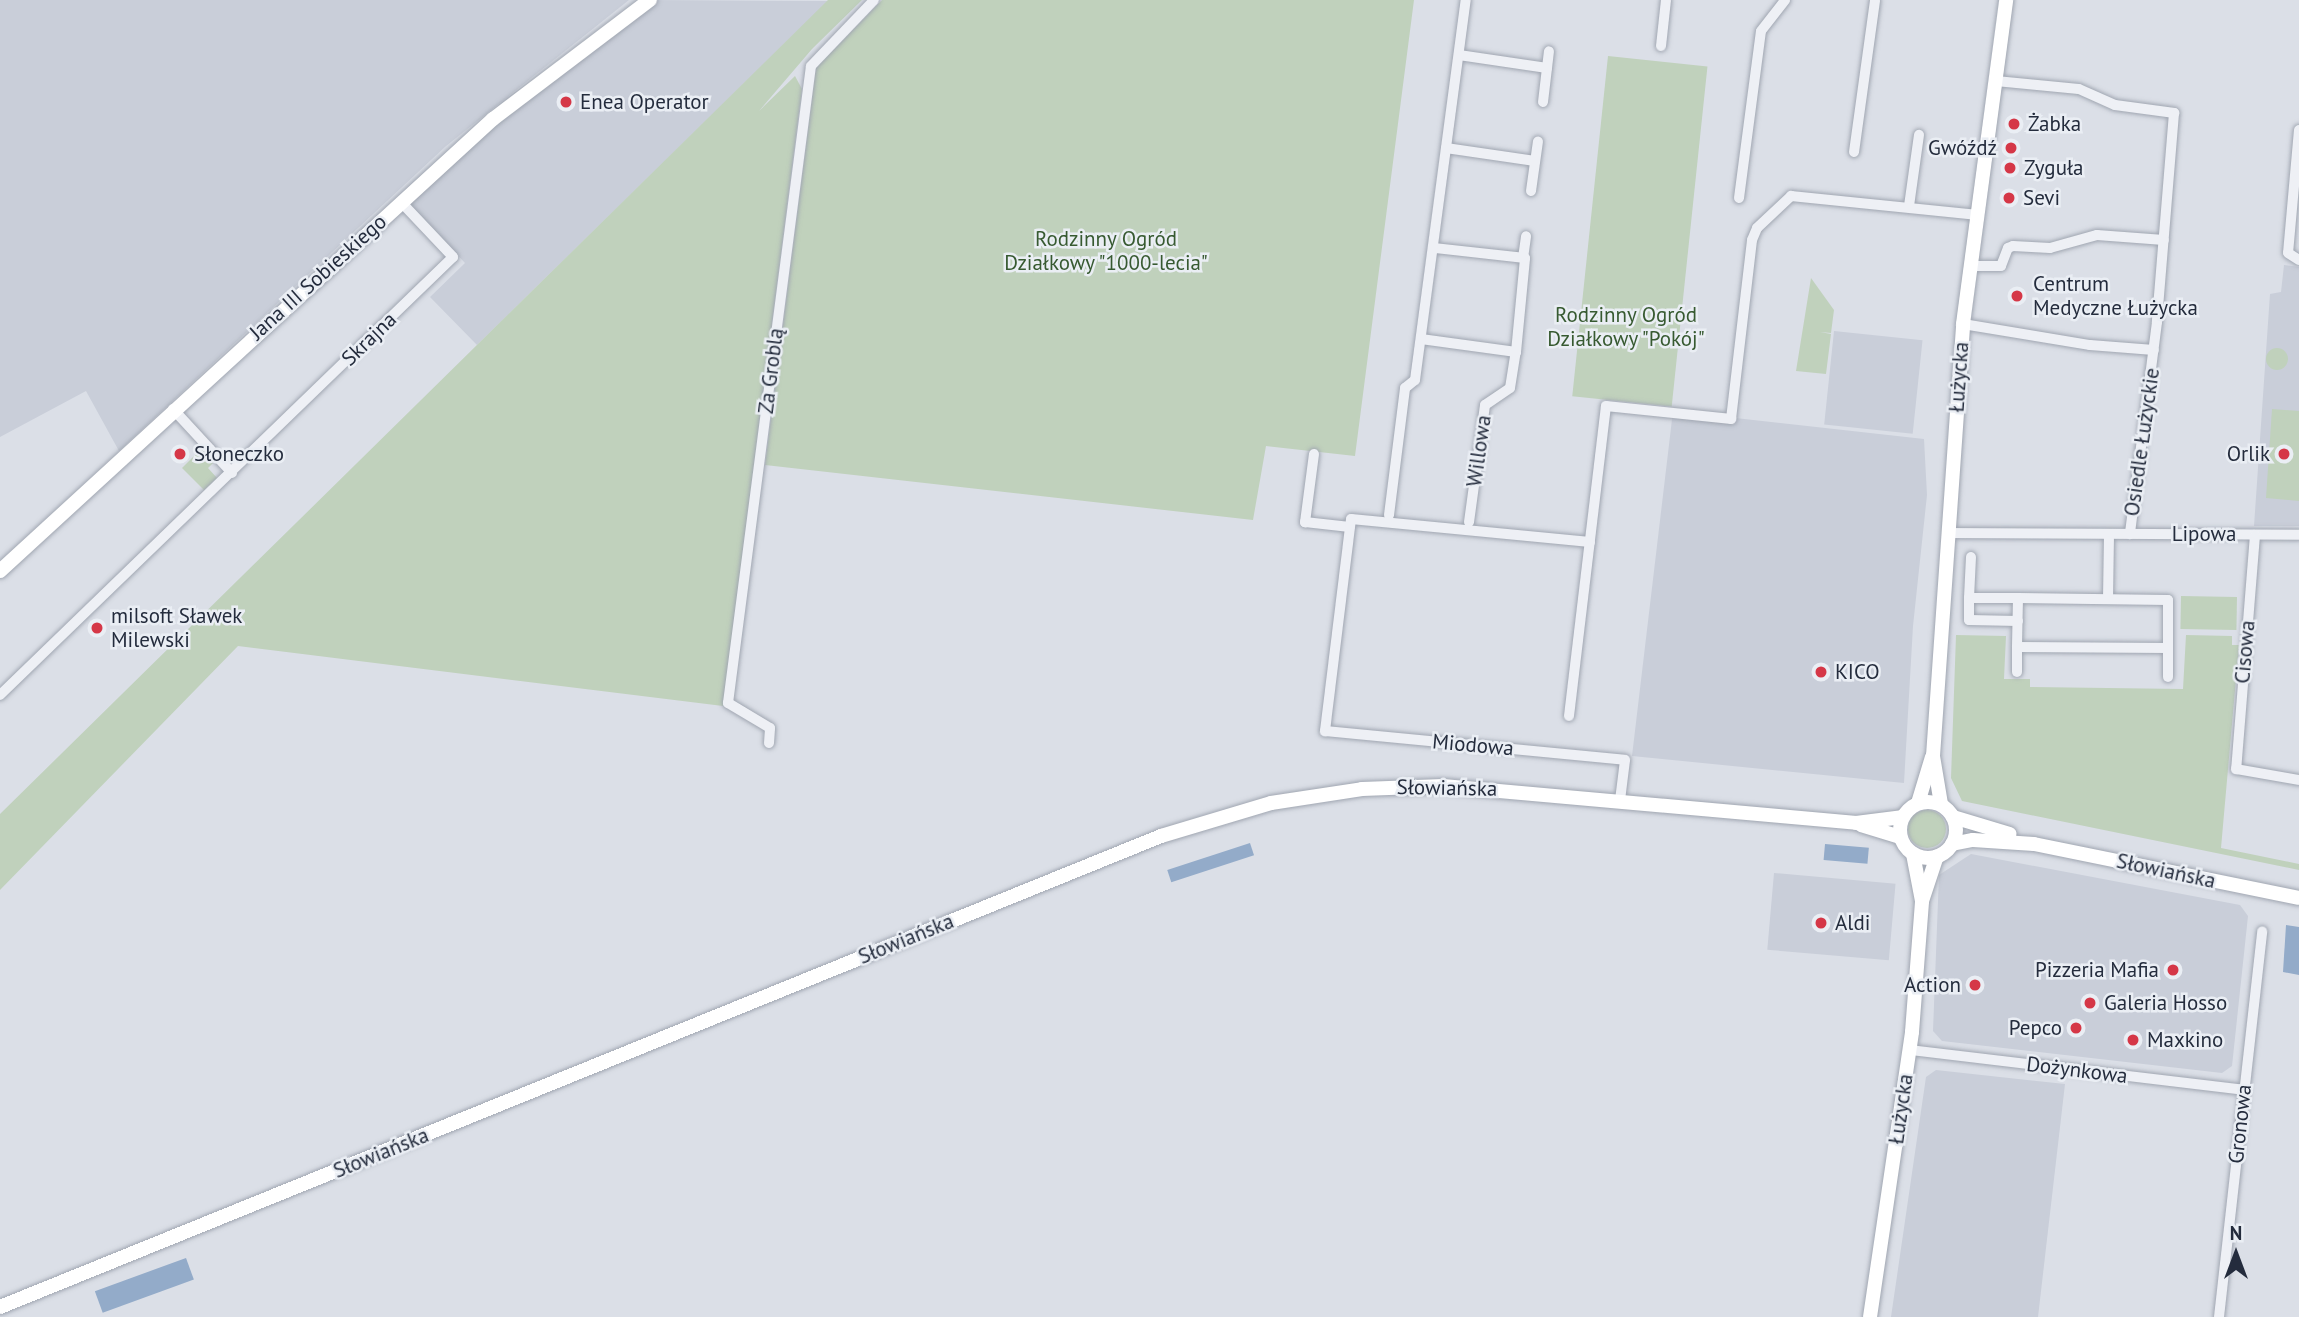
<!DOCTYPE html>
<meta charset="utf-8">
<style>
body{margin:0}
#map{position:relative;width:2299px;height:1317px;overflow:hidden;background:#dbdfe7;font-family:"PT Sans",sans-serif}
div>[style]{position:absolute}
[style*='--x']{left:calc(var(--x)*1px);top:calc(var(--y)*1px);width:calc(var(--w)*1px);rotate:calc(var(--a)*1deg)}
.built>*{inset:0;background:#c9ced9;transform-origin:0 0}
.green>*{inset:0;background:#c0d1bc;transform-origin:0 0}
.round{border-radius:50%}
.water>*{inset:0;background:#93abc9;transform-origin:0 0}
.roads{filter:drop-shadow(0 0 2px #a0a6b1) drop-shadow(0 0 2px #a0a6b1)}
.street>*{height:10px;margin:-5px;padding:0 5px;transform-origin:5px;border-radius:5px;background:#eef0f5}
.secondary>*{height:14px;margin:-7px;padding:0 7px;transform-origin:7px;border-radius:7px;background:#fff}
.secondary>.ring{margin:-7px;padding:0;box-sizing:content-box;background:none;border:14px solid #fff;border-radius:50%}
.dots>*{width:19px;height:19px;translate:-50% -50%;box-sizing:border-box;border:4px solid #eaeef4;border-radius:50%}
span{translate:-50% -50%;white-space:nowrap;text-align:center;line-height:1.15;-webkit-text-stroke:5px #eaeef4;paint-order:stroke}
.poi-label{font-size:21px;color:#242c3d}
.left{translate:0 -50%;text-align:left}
.right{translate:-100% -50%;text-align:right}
.park-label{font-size:21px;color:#375a31}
.street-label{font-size:21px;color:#242c3d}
.north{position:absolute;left:2201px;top:1219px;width:70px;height:70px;-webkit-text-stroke:5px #eaeef4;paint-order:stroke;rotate:0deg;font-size:19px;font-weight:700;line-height:28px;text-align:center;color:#242c3d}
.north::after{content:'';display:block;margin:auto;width:24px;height:32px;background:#242c3d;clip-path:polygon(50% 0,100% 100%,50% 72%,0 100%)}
</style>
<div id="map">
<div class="built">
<i style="clip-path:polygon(0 0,629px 0,446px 146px,119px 451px,86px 391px,0 437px)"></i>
<i style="clip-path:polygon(650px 0,828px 1px,477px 345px,430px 297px,465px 263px,400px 194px,505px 99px)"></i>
<i style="clip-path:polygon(2284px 265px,2299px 267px,2299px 526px,2254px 526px,2270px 294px,2281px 292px)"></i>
<i style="left:1834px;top:331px;width:89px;height:94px;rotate:6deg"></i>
<i style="clip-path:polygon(1673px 411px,1924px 439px,1927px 495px,1913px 626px,1904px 783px,1632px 756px)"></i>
<i style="clip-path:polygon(1971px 854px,2240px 905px,2248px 916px,2232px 1066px,2222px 1073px,1942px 1041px,1933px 1031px,1939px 875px)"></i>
<i style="left:1774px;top:873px;width:122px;height:77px;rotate:5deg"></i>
<i style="clip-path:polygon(1936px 1070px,2065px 1084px,2038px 1317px,1891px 1317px,1926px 1077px)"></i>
</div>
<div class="green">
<i style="clip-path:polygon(828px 0,862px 0,812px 49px,759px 111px,795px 76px,802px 89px,723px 706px,238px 646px,0 890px,0 814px)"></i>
<i style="clip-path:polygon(882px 0,1414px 0,1355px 456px,1266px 446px,1253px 520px,765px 465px,816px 68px)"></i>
<i style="left:1608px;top:56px;width:100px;height:342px;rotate:6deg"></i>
<i style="clip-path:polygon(1811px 278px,1834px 310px,1831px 333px,1820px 332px,1831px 334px,1826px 374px,1796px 371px)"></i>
<i class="round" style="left:2266px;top:348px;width:22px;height:22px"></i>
<i style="clip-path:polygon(2272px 409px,2299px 411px,2299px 501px,2266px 498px)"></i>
<i style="clip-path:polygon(202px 448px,215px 461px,208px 468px,217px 478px,204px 490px,182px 468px)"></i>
<i style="left:2181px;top:596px;width:56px;height:33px;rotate:1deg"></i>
<i style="clip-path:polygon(1956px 635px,2006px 636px,2004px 679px,2030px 679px,2030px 687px,2183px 689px,2186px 635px,2232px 636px,2232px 645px,2239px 645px,2221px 848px,2299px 864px,2299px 870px,1962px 801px,1951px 778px)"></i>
<i class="round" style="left:1908px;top:810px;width:38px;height:38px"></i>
</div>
<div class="water">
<i style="left:1250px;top:843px;width:13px;height:87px;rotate:72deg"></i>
<i style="left:1825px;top:844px;width:44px;height:16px;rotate:5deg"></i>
<i style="clip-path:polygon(2286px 925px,2299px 927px,2299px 975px,2283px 972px)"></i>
<i style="left:186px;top:1258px;width:23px;height:97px;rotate:70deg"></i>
</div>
<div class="roads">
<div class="street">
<i style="--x:1661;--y:46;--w:46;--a:-83.8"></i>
<i style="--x:1459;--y:55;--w:89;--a:8.4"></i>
<i style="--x:1996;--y:81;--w:83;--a:5.5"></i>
<i style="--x:2079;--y:89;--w:39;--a:24"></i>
<i style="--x:2115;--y:105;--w:60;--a:7.7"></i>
<i style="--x:2174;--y:113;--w:210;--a:94.7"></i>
<i style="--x:2157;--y:322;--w:214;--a:97.3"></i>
<i style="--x:1543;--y:102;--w:51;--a:-83.3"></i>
<i style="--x:2299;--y:130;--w:123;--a:95.1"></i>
<i style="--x:2288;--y:253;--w:13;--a:32"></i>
<i style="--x:1446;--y:148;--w:90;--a:8.3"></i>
<i style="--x:1854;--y:152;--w:153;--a:-82.1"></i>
<i style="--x:1531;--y:191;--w:50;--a:-82"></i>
<i style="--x:1739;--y:198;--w:168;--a:-82.5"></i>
<i style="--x:1761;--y:31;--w:39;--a:-52"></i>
<i style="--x:1909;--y:206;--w:72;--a:-82"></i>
<i style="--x:1523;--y:258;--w:22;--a:-82"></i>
<i style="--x:1970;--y:266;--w:31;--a:0"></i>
<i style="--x:2001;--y:266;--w:19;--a:-69"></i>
<i style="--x:2008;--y:248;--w:5;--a:-22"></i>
<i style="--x:2013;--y:246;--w:37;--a:3"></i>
<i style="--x:2050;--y:248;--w:49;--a:-15.5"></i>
<i style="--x:2097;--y:235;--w:67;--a:4.3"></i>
<i style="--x:1963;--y:324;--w:129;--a:9.4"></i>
<i style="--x:2090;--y:345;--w:64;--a:4.5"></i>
<i style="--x:1421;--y:339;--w:96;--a:7.8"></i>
<i style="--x:1516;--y:352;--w:94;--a:-84.5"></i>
<i style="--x:1525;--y:258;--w:92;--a:-173.7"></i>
<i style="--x:173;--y:409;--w:87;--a:47.3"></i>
<i style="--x:1314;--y:454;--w:69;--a:97.5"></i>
<i style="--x:1305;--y:522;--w:45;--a:6.3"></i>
<i style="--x:1389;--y:515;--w:128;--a:-82.8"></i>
<i style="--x:1405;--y:388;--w:13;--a:-39"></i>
<i style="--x:1415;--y:380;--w:383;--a:-82.4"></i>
<i style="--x:1469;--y:522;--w:118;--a:-82.2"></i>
<i style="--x:1485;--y:405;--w:30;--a:-34"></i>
<i style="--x:1510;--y:388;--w:36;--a:-81"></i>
<i style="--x:1948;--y:533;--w:351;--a:0.3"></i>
<i style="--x:2255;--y:535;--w:235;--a:94.6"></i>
<i style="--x:2236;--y:769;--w:64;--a:9.9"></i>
<i style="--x:1590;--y:542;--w:240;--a:-174.5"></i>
<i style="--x:1351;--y:519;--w:214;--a:97"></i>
<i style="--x:1325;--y:731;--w:301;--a:5.5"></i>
<i style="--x:1625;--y:760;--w:40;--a:97.1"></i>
<i style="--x:1969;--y:598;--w:41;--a:-87.2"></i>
<i style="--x:2108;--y:599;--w:65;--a:-89.1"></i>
<i style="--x:2018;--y:621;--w:49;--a:-178.8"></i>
<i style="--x:1969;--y:620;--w:22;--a:-90"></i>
<i style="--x:1969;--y:598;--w:49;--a:0"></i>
<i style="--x:2017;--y:672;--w:25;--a:-90"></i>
<i style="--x:2168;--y:677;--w:77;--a:-90"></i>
<i style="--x:2168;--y:600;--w:150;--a:-179.2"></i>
<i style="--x:2018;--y:598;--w:49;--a:91.2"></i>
<i style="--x:2017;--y:647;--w:151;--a:0.4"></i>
<i style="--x:0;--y:695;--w:630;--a:-44.04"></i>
<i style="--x:453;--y:257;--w:76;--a:-133.4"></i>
<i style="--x:1569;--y:716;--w:312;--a:-83.2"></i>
<i style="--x:1606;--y:406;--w:126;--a:5.9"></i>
<i style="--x:1731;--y:419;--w:180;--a:-83.3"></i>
<i style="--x:1752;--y:240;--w:13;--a:-67"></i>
<i style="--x:1757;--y:228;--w:47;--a:-43.3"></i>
<i style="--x:1791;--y:196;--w:188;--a:5.8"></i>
<i style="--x:769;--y:743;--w:15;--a:-86"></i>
<i style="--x:770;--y:728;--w:49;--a:-149.2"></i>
<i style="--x:728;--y:703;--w:642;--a:-82.58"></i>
<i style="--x:811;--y:66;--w:91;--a:-46.3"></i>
<i style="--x:1910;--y:1050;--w:335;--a:6.8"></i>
<i style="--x:2219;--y:1317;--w:388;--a:-83.6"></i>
</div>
<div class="secondary">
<i style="--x:0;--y:571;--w:669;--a:-42.52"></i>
<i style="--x:493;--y:119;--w:197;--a:-37.2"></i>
<i class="ring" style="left:1900px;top:802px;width:42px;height:42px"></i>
<i style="--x:1918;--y:803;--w:48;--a:-73.1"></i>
<i style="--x:1941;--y:804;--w:49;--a:-99.5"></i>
<i style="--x:1933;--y:756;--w:433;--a:-86"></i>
<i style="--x:1963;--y:324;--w:327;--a:-82.4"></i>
<i style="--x:1953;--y:817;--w:59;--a:16.6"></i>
<i style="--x:1861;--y:825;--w:41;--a:17.1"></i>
<i style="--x:1952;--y:844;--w:21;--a:-11"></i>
<i style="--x:1973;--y:840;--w:61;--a:3.8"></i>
<i style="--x:2034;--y:844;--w:270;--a:11.5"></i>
<i style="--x:1922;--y:901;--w:47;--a:-71.6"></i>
<i style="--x:0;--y:1307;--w:1253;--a:-22.08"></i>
<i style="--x:1161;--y:836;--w:115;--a:-16.7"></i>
<i style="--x:1271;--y:803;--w:92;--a:-8.7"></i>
<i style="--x:1362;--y:789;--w:81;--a:-2.1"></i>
<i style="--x:1443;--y:786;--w:415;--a:5.1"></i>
<i style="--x:1856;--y:823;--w:46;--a:-7.4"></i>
<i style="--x:1870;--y:1317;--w:288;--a:-81.6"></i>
<i style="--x:1912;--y:1032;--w:131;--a:-85.6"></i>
<i style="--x:1922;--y:901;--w:48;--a:-100.8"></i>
</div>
</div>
<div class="dots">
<i style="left:566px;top:102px;background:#d53747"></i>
<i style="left:2014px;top:124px;background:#d53747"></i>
<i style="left:2011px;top:148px;background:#d53747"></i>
<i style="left:2010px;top:168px;background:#d53747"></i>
<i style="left:2009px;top:198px;background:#d53747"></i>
<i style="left:2017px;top:296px;background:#d53747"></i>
<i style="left:180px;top:454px;background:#d53747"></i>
<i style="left:2284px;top:454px;background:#d53747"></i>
<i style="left:97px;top:628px;background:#d53747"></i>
<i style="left:1821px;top:672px;background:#d53747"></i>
<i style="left:1821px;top:923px;background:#d53747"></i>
<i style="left:2173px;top:970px;background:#d53747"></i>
<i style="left:1975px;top:985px;background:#d53747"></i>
<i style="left:2090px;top:1003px;background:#d53747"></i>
<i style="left:2076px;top:1028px;background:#d53747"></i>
<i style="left:2133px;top:1040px;background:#d53747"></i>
</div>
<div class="poi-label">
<span class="left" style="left:580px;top:102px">Enea Operator</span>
<span class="left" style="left:2028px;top:124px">Żabka</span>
<span class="right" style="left:1997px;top:148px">Gwóźdź</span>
<span class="left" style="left:2024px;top:168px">Zyguła</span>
<span class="left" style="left:2023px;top:198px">Sevi</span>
<span class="left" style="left:2033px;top:296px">Centrum<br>Medyczne Łużycka</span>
<span class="left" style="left:194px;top:454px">Słoneczko</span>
<span class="right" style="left:2270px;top:454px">Orlik</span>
<span class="left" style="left:111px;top:628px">milsoft Sławek<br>Milewski</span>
<span class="left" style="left:1835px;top:672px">KICO</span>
<span class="left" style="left:1835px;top:923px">Aldi</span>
<span class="right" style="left:2159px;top:970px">Pizzeria Mafia</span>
<span class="right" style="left:1961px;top:985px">Action</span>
<span class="left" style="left:2104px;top:1003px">Galeria Hosso</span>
<span class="right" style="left:2062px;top:1028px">Pepco</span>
<span class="left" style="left:2147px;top:1040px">Maxkino</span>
</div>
<div class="park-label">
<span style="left:1106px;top:251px">Rodzinny Ogród<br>Działkowy "1000-lecia"</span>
<span style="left:1626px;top:327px">Rodzinny Ogród<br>Działkowy "Pokój"</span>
</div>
<div class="street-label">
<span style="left:318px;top:277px;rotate:-42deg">Jana III Sobieskiego</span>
<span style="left:369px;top:339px;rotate:-44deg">Skrajna</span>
<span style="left:771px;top:371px;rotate:-83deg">Za Groblą</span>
<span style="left:1959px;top:377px;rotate:-86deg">Łużycka</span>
<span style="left:2142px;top:442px;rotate:-82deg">Osiedle Łużyckie</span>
<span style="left:1479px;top:451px;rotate:-82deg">Willowa</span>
<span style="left:2204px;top:534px">Lipowa</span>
<span style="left:2245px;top:652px;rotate:-85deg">Cisowa</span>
<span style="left:1473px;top:745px;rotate:5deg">Miodowa</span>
<span style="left:1447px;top:788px;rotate:1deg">Słowiańska</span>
<span style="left:2166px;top:871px;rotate:12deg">Słowiańska</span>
<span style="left:906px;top:939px;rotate:-22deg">Słowiańska</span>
<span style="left:2077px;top:1070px;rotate:7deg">Dożynkowa</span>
<span style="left:1901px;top:1109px;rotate:-82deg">Łużycka</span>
<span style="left:2240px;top:1124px;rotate:-84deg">Gronowa</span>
<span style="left:381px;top:1153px;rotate:-22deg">Słowiańska</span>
</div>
<div class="north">N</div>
</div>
